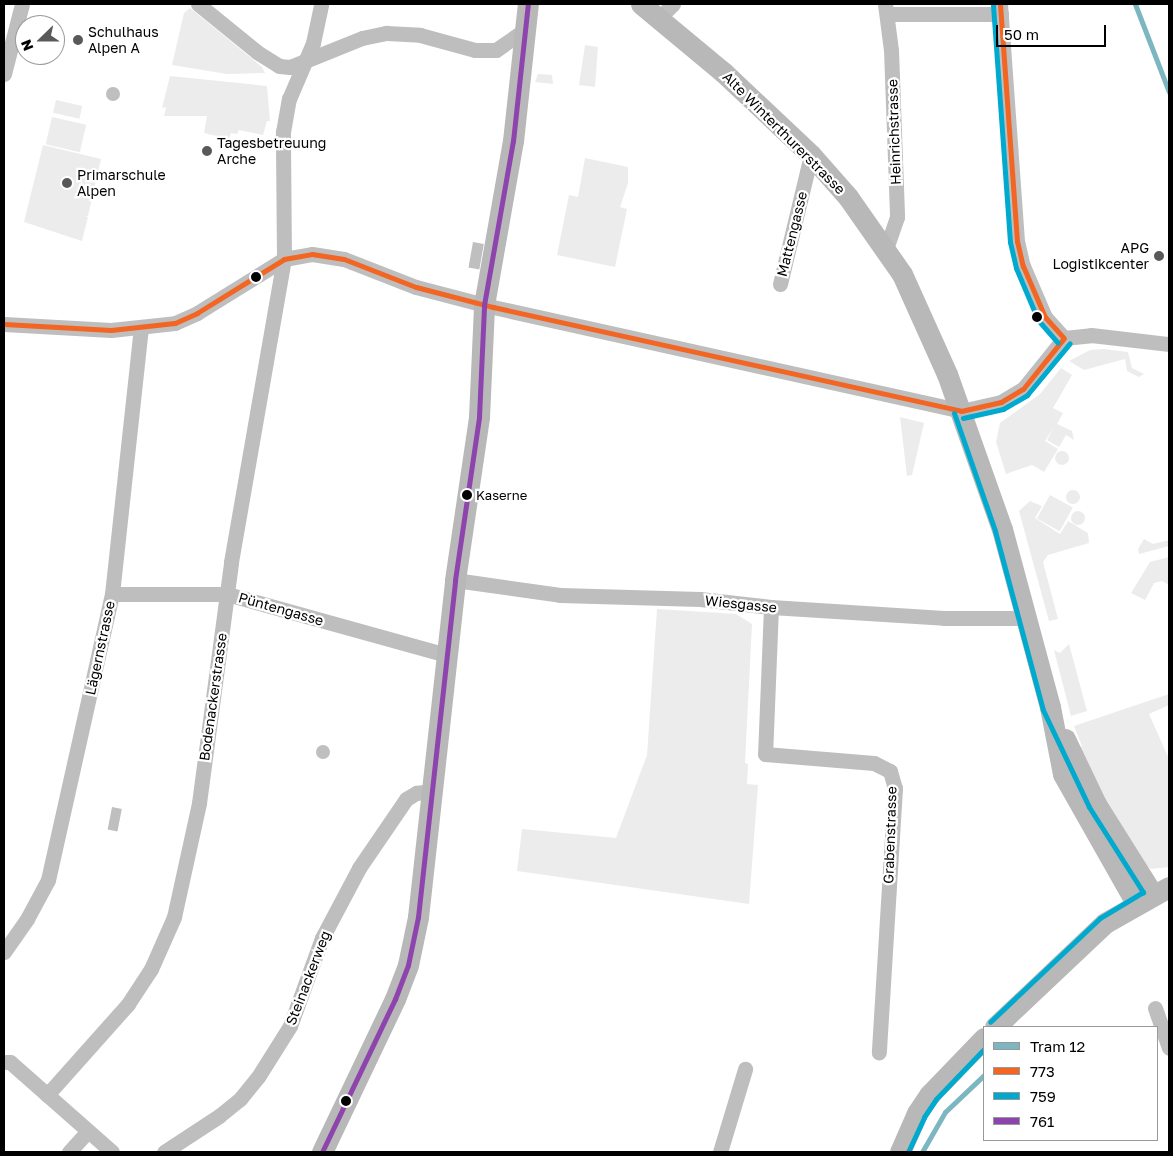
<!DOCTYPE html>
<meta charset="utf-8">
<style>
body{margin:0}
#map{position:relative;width:1173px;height:1156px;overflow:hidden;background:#fff;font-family:"Golos Text",sans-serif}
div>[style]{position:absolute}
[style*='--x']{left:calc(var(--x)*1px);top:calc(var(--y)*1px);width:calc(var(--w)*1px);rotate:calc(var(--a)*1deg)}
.green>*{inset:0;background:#ececec;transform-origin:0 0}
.round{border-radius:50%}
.water>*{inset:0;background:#bfbfbf;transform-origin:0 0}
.street>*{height:15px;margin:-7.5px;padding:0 7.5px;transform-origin:7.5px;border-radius:7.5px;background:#bebebe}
.secondary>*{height:21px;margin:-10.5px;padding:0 10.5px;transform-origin:10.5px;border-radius:10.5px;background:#b8b8b8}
.bus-1>*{height:5px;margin:-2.5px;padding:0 2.5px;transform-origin:2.5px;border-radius:2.5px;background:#f26522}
.bus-2>*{height:5px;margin:-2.5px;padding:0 2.5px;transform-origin:2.5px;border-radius:2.5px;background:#00a9ce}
.bus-3>*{height:5px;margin:-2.5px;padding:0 2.5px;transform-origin:2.5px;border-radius:2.5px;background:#8e44ad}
.tram-1>*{height:5px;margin:-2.5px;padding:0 2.5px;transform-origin:2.5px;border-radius:2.5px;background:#7cb6c1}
.dots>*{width:14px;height:14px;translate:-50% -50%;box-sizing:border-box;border:2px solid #fff;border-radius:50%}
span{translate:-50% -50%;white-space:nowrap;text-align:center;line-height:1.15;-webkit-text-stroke:4.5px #fff;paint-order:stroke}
.bus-label{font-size:13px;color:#000}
.left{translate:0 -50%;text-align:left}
.poi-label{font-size:14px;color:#000}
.right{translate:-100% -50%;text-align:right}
.street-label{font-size:14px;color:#000}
.frame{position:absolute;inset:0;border:5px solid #000;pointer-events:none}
.legend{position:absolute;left:983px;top:1026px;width:175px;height:115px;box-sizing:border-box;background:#fff;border:1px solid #999;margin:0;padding:6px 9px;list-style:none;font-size:15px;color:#000}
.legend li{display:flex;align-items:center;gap:10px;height:25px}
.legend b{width:25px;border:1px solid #999}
.north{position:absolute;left:15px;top:15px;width:50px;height:50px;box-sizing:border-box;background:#fff;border:1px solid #999;border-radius:50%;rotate:248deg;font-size:14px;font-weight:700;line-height:20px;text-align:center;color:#000}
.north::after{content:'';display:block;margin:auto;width:18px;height:22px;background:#595959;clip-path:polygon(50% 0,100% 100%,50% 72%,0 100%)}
.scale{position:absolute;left:996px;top:25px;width:110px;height:22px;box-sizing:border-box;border:2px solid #000;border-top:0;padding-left:6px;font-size:15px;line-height:18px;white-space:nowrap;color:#000;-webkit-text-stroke:4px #fff;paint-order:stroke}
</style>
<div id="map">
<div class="green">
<i style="clip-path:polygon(190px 8px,262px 67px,265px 73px,227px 74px,172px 65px,184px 13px)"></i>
<i style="clip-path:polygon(585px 45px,598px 47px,595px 87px,579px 85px)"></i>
<i style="clip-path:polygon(538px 74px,552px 75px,553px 84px,535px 82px)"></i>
<i style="clip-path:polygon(170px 76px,267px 86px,270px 121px,267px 121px,263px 135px,239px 130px,237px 134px,231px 133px,229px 139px,204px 133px,207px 116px,164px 116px,166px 107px,162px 108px)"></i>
<i style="left:56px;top:100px;width:27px;height:13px;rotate:13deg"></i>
<i style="left:52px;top:117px;width:35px;height:28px;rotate:13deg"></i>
<i style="clip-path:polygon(43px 145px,101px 159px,88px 216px,85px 216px,88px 217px,82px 241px,24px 222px)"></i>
<i style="clip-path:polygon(585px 158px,628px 167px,628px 183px,620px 207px,627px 209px,615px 267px,557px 255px,569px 195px,578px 197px)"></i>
<i style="clip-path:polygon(1104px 349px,1128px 352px,1132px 368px,1144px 374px,1139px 377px,1127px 371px,1125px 359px,1084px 370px,1069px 361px,1090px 350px)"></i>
<i style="clip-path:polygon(1061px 368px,1072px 375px,1053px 408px,1063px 413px,1057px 424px,1072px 431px,1074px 440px,1066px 435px,1059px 447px,1047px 440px,1053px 428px,1045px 441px,1058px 449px,1044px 472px,1032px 465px,1006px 474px,996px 442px,1000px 423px,1040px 394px)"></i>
<i style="clip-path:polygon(900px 417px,924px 423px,912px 475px,907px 476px)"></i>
<i class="round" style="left:1055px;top:451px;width:14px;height:14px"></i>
<i class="round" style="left:1066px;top:490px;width:14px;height:14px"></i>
<i style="left:1050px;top:495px;width:26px;height:27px;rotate:29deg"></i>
<i style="clip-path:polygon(1030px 501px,1042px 506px,1035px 518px,1060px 534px,1068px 521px,1088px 533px,1089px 543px,1048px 555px,1043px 562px,1058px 619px,1049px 621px,1019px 511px)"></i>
<i class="round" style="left:1071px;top:511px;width:14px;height:14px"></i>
<i style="clip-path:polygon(1144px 539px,1153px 544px,1169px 540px,1169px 546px,1139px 554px,1138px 549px)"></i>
<i style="clip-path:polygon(1169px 557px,1169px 585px,1162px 581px,1154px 583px,1145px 600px,1131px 593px,1150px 562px)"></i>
<i style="clip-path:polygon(657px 609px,736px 614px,752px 624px,745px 763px,748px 764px,747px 784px,758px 785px,749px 904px,517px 871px,522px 829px,616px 838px,647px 755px)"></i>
<i style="clip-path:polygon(1069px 644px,1087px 711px,1071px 716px,1054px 650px,1060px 653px)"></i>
<i style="clip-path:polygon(1169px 694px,1169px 705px,1149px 714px,1169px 759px,1169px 867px,1151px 869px,1139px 861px,1077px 749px,1082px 746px,1074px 726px)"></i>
</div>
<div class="water">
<i class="round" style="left:106px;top:87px;width:14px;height:14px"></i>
<i style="left:473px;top:242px;width:11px;height:26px;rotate:10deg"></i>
<i class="round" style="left:316px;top:745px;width:14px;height:14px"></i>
<i style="left:112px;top:807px;width:10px;height:23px;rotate:11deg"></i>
</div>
<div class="street">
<i style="--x:198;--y:4;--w:76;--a:39.1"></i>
<i style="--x:257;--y:52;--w:26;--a:32"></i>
<i style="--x:279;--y:66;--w:11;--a:5"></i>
<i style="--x:290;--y:67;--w:78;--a:-21.9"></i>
<i style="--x:362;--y:38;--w:25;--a:-12"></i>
<i style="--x:386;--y:33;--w:34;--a:3"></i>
<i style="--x:420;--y:35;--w:57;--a:15.3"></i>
<i style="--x:475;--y:50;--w:21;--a:0"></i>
<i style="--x:496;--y:50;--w:35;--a:-35"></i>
<i style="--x:885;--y:4;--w:46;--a:82.6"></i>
<i style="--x:891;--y:50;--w:167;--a:87.9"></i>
<i style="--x:897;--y:217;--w:34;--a:109"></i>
<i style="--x:1000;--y:4;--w:238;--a:85.9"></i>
<i style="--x:1017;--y:241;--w:26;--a:77"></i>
<i style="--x:1023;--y:266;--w:56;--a:66.7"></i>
<i style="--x:1045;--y:317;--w:28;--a:48"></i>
<i style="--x:887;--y:14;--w:114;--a:0"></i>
<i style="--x:659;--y:18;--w:20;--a:-45"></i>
<i style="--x:4;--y:74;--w:72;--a:-75.6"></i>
<i style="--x:780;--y:284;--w:133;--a:-76.5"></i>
<i style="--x:4;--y:324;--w:107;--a:3.2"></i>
<i style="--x:111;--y:330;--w:64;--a:-6.2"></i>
<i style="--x:175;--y:323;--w:24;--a:-24"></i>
<i style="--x:197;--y:313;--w:102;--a:-31.8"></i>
<i style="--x:284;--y:259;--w:28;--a:-10"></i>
<i style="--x:312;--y:254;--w:32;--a:9"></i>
<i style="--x:344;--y:259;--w:77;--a:21.3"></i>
<i style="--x:416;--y:287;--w:80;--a:14.6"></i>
<i style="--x:493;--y:307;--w:479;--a:12.5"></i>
<i style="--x:961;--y:411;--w:41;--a:-12.7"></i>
<i style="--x:1001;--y:402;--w:26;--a:-31"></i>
<i style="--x:1023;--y:389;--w:65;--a:-51.2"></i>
<i style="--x:1064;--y:338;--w:27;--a:-6"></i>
<i style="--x:1091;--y:335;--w:79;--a:6.6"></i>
<i style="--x:455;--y:580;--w:106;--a:8.1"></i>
<i style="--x:560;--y:595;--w:140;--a:1.6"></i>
<i style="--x:700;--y:599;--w:71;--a:6.4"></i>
<i style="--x:771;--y:607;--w:173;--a:3.6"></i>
<i style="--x:944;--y:618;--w:84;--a:0"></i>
<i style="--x:112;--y:594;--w:115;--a:0"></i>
<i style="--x:227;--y:594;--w:228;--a:15.5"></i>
<i style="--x:771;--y:607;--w:147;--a:92.3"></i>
<i style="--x:765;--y:754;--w:109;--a:4.7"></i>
<i style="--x:874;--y:763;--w:18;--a:27"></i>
<i style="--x:890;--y:771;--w:18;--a:74"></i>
<i style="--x:895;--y:788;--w:265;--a:93.5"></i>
<i style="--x:4;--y:952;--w:40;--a:-55.1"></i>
<i style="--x:27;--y:919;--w:44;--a:-61.7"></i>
<i style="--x:48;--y:880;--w:293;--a:-77.4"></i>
<i style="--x:112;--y:594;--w:268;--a:-83.8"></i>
<i style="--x:1155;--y:1008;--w:42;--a:70.7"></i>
<i style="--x:4;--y:1062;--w:6;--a:0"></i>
<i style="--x:10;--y:1062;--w:136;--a:41.4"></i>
<i style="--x:47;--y:1095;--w:122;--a:-48.3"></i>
<i style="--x:128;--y:1004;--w:42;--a:-56.7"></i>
<i style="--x:151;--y:969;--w:57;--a:-66.1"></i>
<i style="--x:174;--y:917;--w:117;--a:-77.6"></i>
<i style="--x:199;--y:803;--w:243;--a:-82.4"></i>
<i style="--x:231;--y:562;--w:308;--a:-80.1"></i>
<i style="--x:284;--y:259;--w:127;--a:-90.5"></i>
<i style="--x:283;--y:132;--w:34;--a:-80"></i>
<i style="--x:289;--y:99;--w:61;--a:-66.8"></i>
<i style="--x:313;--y:43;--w:40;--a:-78"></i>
<i style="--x:69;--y:1152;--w:28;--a:-48"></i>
<i style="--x:164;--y:1152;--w:66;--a:-33.2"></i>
<i style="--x:219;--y:1116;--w:27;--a:-39"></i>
<i style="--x:240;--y:1099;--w:28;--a:-51"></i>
<i style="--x:258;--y:1077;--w:60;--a:-57.9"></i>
<i style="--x:290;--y:1026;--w:94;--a:-70"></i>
<i style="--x:322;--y:938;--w:79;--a:-62.1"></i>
<i style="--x:359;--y:868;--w:83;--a:-55.7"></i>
<i style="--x:406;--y:799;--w:12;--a:-31"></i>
<i style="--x:416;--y:793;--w:16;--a:-7"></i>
<i style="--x:720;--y:1152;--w:87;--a:-73.2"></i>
</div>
<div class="secondary">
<i style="--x:641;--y:4;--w:107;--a:39.7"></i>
<i style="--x:723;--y:72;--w:121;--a:43.3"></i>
<i style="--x:811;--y:155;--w:56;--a:48.6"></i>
<i style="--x:848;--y:197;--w:94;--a:55"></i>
<i style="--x:902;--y:274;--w:110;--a:65.8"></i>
<i style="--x:947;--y:374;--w:164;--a:70.5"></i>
<i style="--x:1002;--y:529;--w:184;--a:74.9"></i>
<i style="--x:1050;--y:707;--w:68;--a:79"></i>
<i style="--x:1063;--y:774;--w:148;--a:60.5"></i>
<i style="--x:1065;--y:739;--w:72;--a:64.5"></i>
<i style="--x:1096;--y:804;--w:107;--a:57.9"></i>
<i style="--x:995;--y:1027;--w:151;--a:-43.4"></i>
<i style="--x:1105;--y:923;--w:73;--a:-29.4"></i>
<i style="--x:322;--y:1152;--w:170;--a:-64.5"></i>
<i style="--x:395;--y:999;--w:36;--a:-69"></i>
<i style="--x:408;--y:965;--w:49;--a:-78.2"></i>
<i style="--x:418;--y:917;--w:339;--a:-83.7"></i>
<i style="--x:455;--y:580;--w:165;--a:-81.6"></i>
<i style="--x:479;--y:417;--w:112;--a:-87.4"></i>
<i style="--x:484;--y:305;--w:167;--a:-80"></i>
<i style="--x:513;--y:141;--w:138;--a:-83.8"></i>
<i style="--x:900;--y:1152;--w:43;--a:-66.4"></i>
<i style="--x:917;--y:1113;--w:23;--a:-56"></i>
<i style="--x:930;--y:1094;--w:78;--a:-46"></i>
</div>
<div class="bus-1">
<i style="--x:1000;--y:4;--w:238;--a:85.9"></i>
<i style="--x:1017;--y:241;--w:26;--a:77"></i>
<i style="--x:1023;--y:266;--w:56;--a:66.7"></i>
<i style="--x:1045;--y:317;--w:28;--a:48"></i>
<i style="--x:4;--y:324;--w:107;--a:3.2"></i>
<i style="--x:111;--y:330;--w:64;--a:-6.2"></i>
<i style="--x:175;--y:323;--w:24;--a:-24"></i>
<i style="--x:197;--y:313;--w:102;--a:-31.8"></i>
<i style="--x:284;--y:259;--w:28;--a:-10"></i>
<i style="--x:312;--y:254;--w:32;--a:9"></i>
<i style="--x:344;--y:259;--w:77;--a:21.3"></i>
<i style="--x:416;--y:287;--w:80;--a:14.6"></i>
<i style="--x:493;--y:307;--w:479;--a:12.5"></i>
<i style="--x:961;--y:411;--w:41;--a:-12.7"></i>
<i style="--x:1001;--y:402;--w:26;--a:-31"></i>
<i style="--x:1023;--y:389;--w:65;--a:-51.2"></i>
</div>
<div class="bus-2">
<i style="--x:993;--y:5;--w:238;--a:85.9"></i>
<i style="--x:1010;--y:242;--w:27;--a:77"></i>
<i style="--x:1016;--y:268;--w:56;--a:67.1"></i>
<i style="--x:1038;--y:320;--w:30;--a:49"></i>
<i style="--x:954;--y:413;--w:125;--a:70.8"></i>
<i style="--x:995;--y:531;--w:185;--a:75"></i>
<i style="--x:1043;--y:710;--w:107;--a:64.6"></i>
<i style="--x:1089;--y:807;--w:101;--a:57.6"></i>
<i style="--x:1143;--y:892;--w:50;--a:148.8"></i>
<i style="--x:1100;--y:918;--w:151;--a:136.6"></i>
<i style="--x:963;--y:418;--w:41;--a:-12.7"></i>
<i style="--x:1003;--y:409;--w:28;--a:-30"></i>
<i style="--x:1027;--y:395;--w:67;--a:-50.4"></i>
<i style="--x:908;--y:1152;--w:38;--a:-65"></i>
<i style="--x:924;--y:1117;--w:22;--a:-56"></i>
<i style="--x:936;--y:1099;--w:69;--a:-46.2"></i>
</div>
<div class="bus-3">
<i style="--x:322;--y:1152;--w:170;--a:-64.5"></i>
<i style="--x:395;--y:999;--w:36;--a:-69"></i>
<i style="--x:408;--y:965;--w:49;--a:-78.2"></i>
<i style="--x:418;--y:917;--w:339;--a:-83.7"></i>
<i style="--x:455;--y:580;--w:165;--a:-81.6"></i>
<i style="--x:479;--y:417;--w:112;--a:-87.4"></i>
<i style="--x:484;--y:305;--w:167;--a:-80"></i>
<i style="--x:513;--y:141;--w:138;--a:-83.8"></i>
</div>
<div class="tram-1">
<i style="--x:1135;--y:4;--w:94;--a:68.9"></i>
<i style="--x:922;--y:1152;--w:46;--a:-60.1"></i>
<i style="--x:945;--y:1112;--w:54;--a:-43.5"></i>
</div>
<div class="dots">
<i style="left:78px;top:40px;background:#595959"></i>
<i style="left:207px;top:151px;background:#595959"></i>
<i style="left:67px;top:183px;background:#595959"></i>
<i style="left:1159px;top:256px;background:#595959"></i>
<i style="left:256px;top:277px;background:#000"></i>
<i style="left:1037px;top:317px;background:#000"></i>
<i style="left:467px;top:495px;background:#000"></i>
<i style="left:346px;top:1101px;background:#000"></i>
</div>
<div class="bus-label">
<span class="left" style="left:476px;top:495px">Kaserne</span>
</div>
<div class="poi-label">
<span class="left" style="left:88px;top:40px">Schulhaus<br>Alpen A</span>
<span class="left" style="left:217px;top:151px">Tagesbetreuung<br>Arche</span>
<span class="left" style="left:77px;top:183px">Primarschule<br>Alpen</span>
<span class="right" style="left:1149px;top:256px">APG<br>Logistikcenter</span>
</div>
<div class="street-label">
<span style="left:894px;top:132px;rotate:-92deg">Heinrichstrasse</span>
<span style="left:784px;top:133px;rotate:45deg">Alte Winterthurerstrasse</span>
<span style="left:792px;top:234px;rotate:-76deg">Mattengasse</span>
<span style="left:741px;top:604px;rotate:6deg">Wiesgasse</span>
<span style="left:281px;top:609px;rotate:16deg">Püntengasse</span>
<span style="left:100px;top:648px;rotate:-78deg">Lägernstrasse</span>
<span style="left:213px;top:697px;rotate:-82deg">Bodenackerstrasse</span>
<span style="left:890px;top:835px;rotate:-88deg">Grabenstrasse</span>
<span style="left:308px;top:978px;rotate:-69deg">Steinackerweg</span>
</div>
<div class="frame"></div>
<ul class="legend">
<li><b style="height:6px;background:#7cb6c1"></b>Tram 12</li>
<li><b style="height:6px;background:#f26522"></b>773</li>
<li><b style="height:6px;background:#00a9ce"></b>759</li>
<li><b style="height:6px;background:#8e44ad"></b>761</li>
</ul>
<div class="north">N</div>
<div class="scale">50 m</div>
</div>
